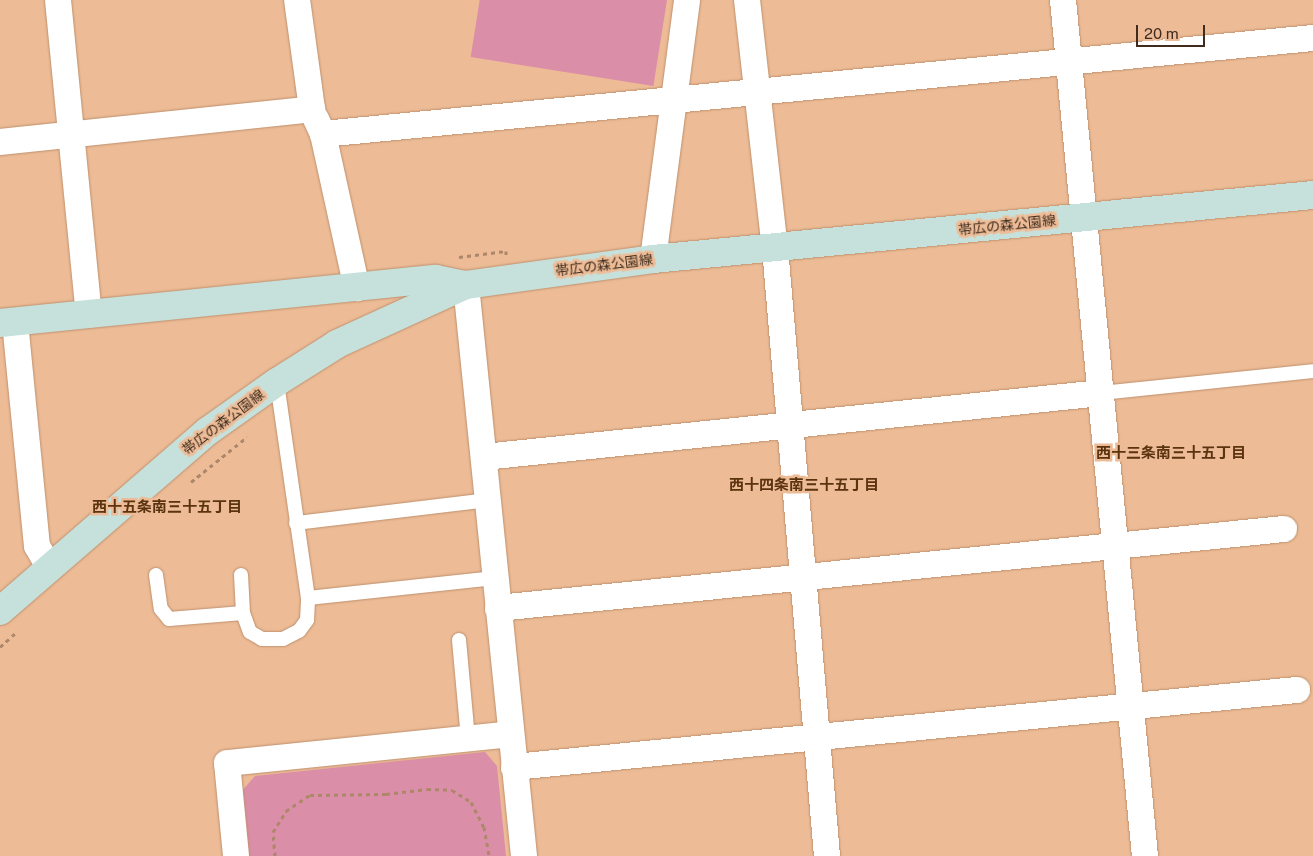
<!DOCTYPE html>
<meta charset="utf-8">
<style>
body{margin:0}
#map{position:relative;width:1313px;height:856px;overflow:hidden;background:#edbc97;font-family:"Public Sans","Noto Sans JP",sans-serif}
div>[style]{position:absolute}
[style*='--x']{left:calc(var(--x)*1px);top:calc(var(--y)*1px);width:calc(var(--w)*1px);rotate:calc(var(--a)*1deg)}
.green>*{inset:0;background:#db8ea8;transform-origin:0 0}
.path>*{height:3px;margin-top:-1.5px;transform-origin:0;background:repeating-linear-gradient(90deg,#ad876a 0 4px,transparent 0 8px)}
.roads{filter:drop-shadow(0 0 1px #bf906d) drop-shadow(0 0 1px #bf906d)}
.lane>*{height:14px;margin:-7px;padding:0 7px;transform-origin:7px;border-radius:7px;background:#fff}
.street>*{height:26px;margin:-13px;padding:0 13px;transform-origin:13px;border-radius:13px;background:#fff}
.secondary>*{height:28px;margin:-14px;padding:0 14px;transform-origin:14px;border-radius:14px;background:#c6e1dc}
span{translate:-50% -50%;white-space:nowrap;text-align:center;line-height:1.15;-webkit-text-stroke:5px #edbc97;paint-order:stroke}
.street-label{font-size:14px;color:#3f2c1e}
.neighbourhood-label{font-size:15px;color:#5b330f;font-weight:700}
.scale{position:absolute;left:1136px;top:25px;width:69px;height:22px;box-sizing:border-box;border:2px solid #3f2c1e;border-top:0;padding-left:6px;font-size:15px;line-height:18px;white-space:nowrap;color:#3f2c1e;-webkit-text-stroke:4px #edbc97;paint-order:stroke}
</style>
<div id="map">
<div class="green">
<i style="left:667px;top:0;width:87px;height:185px;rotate:99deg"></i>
<i style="clip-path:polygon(485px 752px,497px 766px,506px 856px,247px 856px,240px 793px,255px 776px)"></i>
</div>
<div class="path">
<i style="--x:459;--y:257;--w:47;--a:-7.3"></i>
<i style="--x:506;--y:251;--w:5;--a:90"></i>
<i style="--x:191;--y:482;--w:72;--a:-38.8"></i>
<i style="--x:0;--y:647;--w:24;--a:-42"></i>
<i style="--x:275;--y:856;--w:24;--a:-95"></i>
<i style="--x:273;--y:832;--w:25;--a:-58"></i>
<i style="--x:286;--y:811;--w:29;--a:-34"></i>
<i style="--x:310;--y:795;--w:76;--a:-0.8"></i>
<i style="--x:386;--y:794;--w:41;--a:-7"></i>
<i style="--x:427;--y:789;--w:25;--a:2"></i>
<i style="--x:452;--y:790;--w:22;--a:32"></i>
<i style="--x:471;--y:802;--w:28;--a:63"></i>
<i style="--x:484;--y:827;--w:29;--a:80"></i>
</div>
<div class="roads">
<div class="lane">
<i style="--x:1101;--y:393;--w:213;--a:-5.9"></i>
<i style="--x:296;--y:523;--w:193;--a:-6.8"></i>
<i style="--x:156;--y:575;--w:34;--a:82"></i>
<i style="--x:161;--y:609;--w:13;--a:51"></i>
<i style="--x:169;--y:619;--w:74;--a:-4.6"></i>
<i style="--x:241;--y:575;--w:38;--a:87"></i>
<i style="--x:243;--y:613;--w:20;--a:70"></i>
<i style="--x:250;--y:632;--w:14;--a:30"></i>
<i style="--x:262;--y:639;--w:21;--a:0"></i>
<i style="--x:283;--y:639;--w:18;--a:-27"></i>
<i style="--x:299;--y:631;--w:14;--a:-54"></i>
<i style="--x:307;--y:620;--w:22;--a:-87"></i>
<i style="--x:308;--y:598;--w:218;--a:-98.2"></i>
<i style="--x:308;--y:598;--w:188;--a:-6.1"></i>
<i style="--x:459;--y:640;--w:99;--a:84.8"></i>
</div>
<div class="street">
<i style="--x:58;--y:0;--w:316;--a:84.4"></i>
<i style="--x:747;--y:0;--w:250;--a:83.6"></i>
<i style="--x:775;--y:248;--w:610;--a:85.11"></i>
<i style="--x:1063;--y:0;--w:860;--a:84.53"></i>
<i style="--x:316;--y:119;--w:17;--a:65"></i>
<i style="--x:323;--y:134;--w:158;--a:77.6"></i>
<i style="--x:323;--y:134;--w:995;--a:-5.54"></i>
<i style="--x:0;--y:142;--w:314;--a:-6"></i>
<i style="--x:312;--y:109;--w:110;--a:-97.8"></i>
<i style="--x:653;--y:259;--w:261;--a:-82.5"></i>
<i style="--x:466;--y:285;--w:574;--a:84.2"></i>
<i style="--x:15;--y:322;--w:225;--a:84.4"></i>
<i style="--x:37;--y:546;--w:24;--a:60"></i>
<i style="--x:484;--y:457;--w:620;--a:-5.92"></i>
<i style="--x:498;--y:608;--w:790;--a:-5.74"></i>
<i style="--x:514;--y:767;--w:787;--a:-5.62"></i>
<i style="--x:236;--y:856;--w:93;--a:-95.5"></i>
<i style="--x:227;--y:763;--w:285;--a:-5.8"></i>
</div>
<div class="secondary">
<i style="--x:0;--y:323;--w:438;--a:-5.8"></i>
<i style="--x:436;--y:279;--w:30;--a:12"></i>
<i style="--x:0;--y:611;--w:275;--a:-40.9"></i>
<i style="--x:208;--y:431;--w:85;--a:-35.4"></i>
<i style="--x:277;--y:382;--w:71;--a:-32.3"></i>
<i style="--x:337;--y:344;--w:142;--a:-24.6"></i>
<i style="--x:466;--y:285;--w:189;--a:-7.9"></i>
<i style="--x:653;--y:259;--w:663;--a:-5.54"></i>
</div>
</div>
<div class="street-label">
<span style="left:1007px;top:225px;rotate:-6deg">帯広の森公園線</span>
<span style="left:604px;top:265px;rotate:-7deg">帯広の森公園線</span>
<span style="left:223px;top:422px;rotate:-37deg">帯広の森公園線</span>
</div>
<div class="neighbourhood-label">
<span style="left:1171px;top:453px">西十三条南三十五丁目</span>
<span style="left:804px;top:485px">西十四条南三十五丁目</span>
<span style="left:167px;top:507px">西十五条南三十五丁目</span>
</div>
<div class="scale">20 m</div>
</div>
